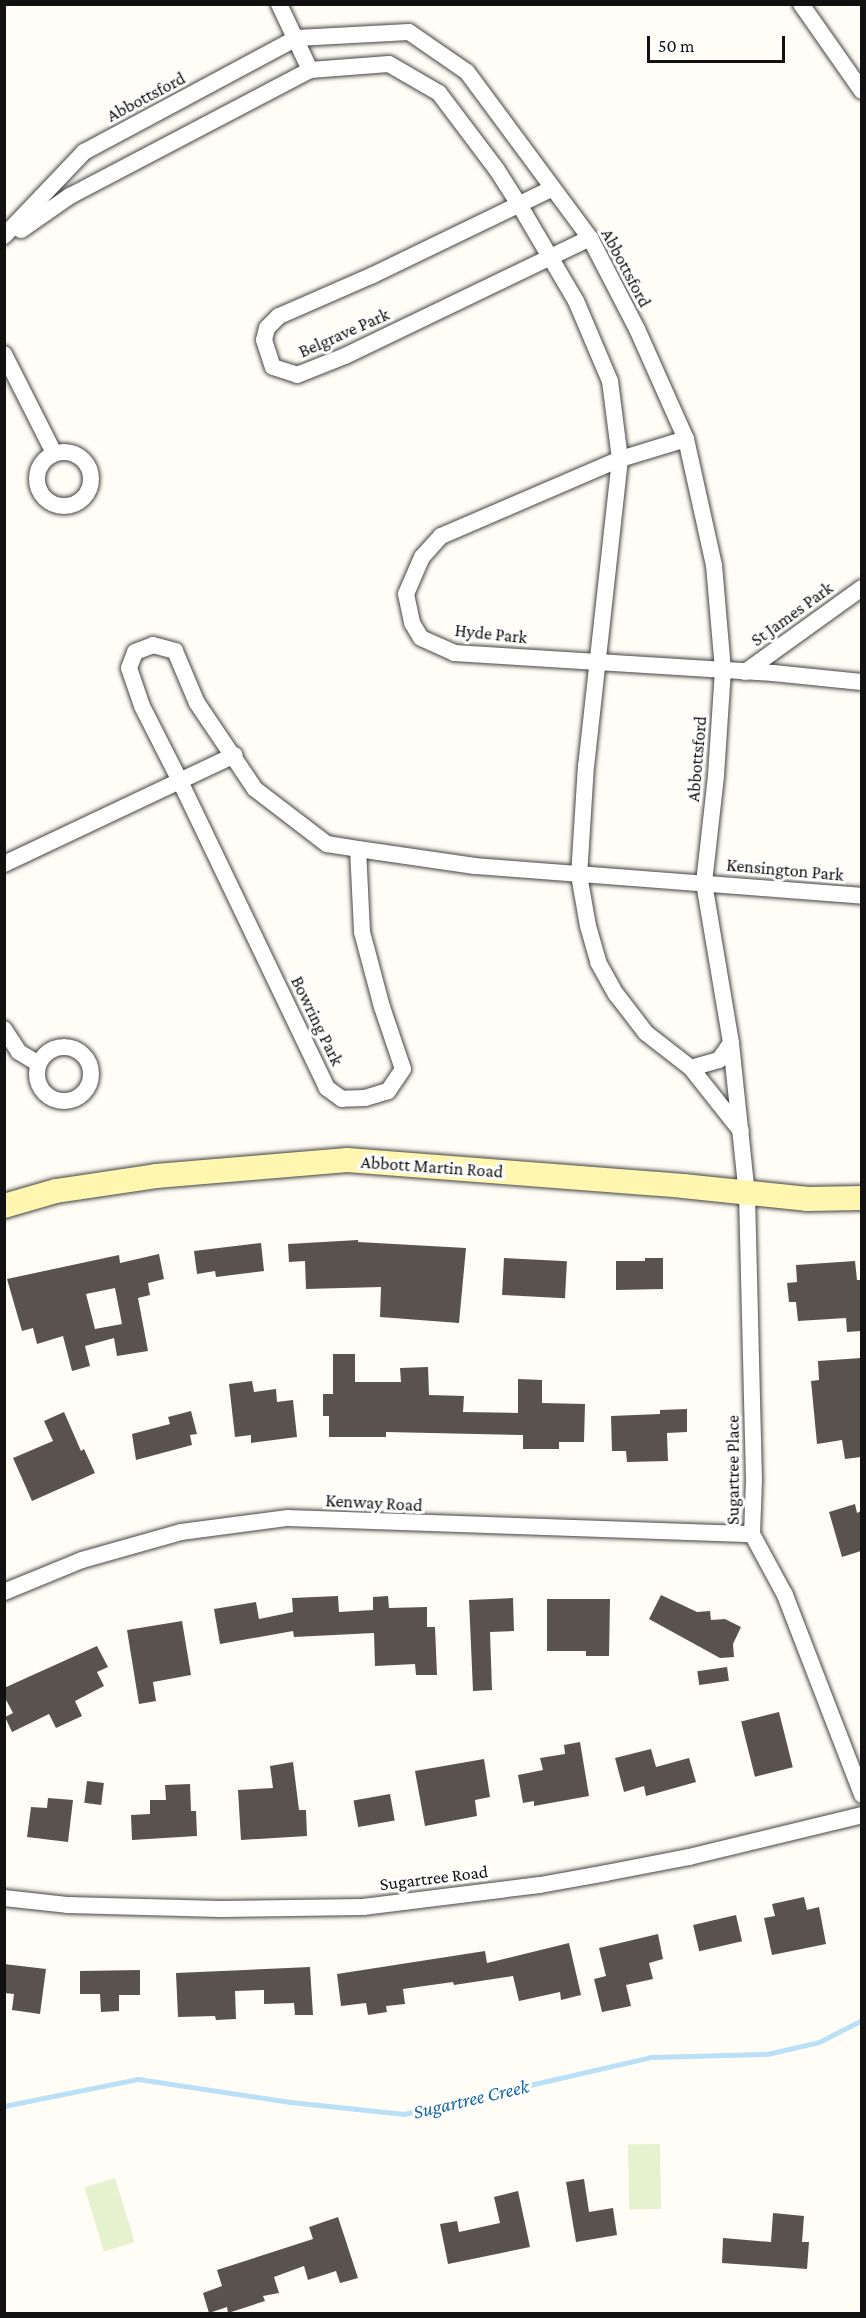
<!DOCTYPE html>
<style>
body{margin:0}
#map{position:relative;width:866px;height:2318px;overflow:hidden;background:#fffdf5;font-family:"Crimson Pro",serif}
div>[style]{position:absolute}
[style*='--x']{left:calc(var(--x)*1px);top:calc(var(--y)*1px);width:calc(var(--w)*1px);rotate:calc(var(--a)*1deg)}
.pitch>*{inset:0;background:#e6f2cf;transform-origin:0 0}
.stream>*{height:5px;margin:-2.5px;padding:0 2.5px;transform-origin:2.5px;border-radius:2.5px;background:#b9e0f7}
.building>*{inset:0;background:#5a524d;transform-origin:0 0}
.roads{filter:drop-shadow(0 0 2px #444) drop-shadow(0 0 2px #444)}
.minor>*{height:16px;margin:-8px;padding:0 8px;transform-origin:8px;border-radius:8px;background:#fff}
.minor>.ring{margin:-8px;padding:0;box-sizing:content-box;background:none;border:16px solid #fff;border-radius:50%}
.secondary>*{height:24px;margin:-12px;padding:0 12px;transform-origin:12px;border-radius:12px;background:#fff6b0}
span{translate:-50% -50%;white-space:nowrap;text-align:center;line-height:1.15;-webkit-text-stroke:6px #fff;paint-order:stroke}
.street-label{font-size:18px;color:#111}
.water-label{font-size:20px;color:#1768a6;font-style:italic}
.frame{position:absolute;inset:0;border:6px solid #111;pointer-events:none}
.scale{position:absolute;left:647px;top:36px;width:138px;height:27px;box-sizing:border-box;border:3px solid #111;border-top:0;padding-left:8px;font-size:18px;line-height:21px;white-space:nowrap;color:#111;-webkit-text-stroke:4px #fff;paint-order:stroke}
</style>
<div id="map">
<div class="pitch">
<i style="left:660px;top:2144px;width:65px;height:32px;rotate:89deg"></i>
<i style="left:115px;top:2178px;width:67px;height:32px;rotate:73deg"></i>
</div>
<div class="stream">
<i style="--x:4;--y:2106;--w:137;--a:-11.4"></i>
<i style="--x:138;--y:2079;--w:154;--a:8.6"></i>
<i style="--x:290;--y:2102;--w:115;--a:6"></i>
<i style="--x:404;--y:2114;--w:253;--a:-13"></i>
<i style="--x:651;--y:2057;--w:116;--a:-1.5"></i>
<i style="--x:767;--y:2054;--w:53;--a:-13"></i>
<i style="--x:819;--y:2042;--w:48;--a:-27.1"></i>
</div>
<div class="building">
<i style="clip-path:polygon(358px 1240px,358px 1242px,466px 1248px,459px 1323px,380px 1317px,381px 1287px,306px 1289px,305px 1261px,289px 1262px,288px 1244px)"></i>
<i style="clip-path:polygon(261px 1243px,264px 1271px,216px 1277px,215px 1271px,197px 1274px,194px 1251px)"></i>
<i style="clip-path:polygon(evenodd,159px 1254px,164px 1279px,148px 1283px,150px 1295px,138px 1298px,148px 1351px,117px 1356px,114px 1338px,85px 1346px,90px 1366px,72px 1371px,63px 1336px,37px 1344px,33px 1328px,22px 1331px,7px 1279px,119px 1255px,120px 1263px,159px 1254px,115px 1288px,122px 1324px,95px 1329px,86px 1294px,115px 1288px)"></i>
<i style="left:504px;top:1258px;width:63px;height:37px;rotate:3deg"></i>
<i style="clip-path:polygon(645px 1258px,663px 1258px,663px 1289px,616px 1290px,616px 1261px,645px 1261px)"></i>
<i style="clip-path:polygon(855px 1261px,857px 1280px,861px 1280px,861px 1331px,847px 1332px,846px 1318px,798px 1321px,796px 1302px,789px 1302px,787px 1283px,797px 1282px,796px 1265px)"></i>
<i style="clip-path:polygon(333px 1354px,355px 1354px,355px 1382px,401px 1382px,400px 1368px,428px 1367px,429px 1395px,464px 1396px,463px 1412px,518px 1413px,518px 1379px,542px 1380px,542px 1403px,585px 1404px,584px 1442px,559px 1442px,559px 1449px,523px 1449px,523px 1435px,386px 1432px,386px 1437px,329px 1437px,329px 1416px,323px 1416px,323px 1394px,333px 1394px)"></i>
<i style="clip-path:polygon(861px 1358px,861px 1457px,845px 1459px,842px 1440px,817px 1444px,811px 1381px,819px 1380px,818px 1361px)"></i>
<i style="clip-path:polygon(252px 1381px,254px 1392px,276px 1389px,277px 1402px,293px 1400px,297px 1437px,251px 1443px,251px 1435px,235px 1437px,229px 1384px)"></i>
<i style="clip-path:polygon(687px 1409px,687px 1432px,667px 1433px,668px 1461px,627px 1462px,626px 1451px,612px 1451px,611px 1416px,660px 1414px,660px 1410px)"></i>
<i style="clip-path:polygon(191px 1411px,197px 1434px,190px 1435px,192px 1445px,136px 1460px,132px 1434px,170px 1424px,168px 1417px)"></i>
<i style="clip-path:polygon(64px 1412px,81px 1451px,84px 1449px,95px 1473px,32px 1501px,13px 1458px,53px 1441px,44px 1421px)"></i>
<i style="clip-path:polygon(855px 1504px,857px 1513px,861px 1511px,861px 1551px,842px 1557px,829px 1512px)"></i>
<i style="clip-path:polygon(661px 1595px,697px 1612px,710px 1611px,711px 1620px,725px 1619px,741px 1627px,733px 1644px,734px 1657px,720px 1658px,649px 1619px)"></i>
<i style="clip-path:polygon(338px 1596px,339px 1612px,373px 1610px,373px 1597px,388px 1596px,389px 1608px,427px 1607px,427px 1627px,435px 1627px,437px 1675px,416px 1675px,415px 1664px,375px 1666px,374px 1633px,294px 1637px,293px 1631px,220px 1644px,214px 1609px,256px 1602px,259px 1619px,293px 1612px,292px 1598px)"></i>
<i style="clip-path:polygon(513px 1598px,514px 1631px,490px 1632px,492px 1690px,473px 1691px,469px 1600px)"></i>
<i style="clip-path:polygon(547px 1599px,610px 1599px,609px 1656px,586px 1656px,586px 1651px,547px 1651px)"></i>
<i style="clip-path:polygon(182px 1621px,191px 1675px,153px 1682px,156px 1701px,139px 1704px,127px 1630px)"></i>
<i style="clip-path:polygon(97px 1646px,108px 1667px,97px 1672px,104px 1686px,75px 1701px,82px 1716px,56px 1728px,49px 1714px,12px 1732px,5px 1717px,13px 1713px,4px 1696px,4px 1688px)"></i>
<i style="left:727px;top:1667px;width:14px;height:30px;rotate:82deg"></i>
<i style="left:779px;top:1712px;width:57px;height:39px;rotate:76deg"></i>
<i style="clip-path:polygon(580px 1742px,589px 1796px,534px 1806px,534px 1801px,523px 1803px,518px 1775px,543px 1770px,540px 1758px,565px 1754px,564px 1745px)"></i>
<i style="clip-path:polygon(651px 1749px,656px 1767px,689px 1758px,696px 1782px,646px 1796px,644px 1786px,624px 1792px,615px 1758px)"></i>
<i style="clip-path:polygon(484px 1759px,490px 1797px,475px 1800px,477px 1816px,425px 1826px,415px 1771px)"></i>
<i style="clip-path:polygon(293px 1762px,299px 1810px,306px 1810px,307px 1836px,241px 1840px,238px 1790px,273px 1788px,270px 1766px)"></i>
<i style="left:87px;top:1781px;width:17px;height:22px;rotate:7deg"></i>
<i style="clip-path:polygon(190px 1784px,191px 1811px,196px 1811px,197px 1836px,132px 1840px,131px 1815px,150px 1814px,150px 1800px,166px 1800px,165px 1785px)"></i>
<i style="left:390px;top:1794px;width:27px;height:37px;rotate:80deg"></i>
<i style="clip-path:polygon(48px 1798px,73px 1800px,68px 1842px,27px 1837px,31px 1807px,47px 1808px)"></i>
<i style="clip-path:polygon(804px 1897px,807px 1910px,819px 1907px,826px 1944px,772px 1955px,764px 1918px,775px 1916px,772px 1904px)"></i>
<i style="left:736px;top:1915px;width:27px;height:44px;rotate:77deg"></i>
<i style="clip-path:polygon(658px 1934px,663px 1959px,649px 1963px,653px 1979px,626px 1985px,631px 2006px,602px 2012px,594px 1979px,606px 1976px,599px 1948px)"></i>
<i style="clip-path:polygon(569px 1943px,581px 1995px,561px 2000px,560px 1992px,519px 2001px,513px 1976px,454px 1985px,453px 1982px,403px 1989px,405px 2004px,386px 2006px,387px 2012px,368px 2015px,366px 2003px,341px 2006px,337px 1974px,485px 1951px,487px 1963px)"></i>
<i style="clip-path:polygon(4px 1964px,46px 1969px,40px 2014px,12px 2010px,14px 1994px,4px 1993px)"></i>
<i style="clip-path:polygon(310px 1967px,313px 2015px,295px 2015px,294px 2003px,264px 2004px,264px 1990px,235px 1991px,236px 2019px,216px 2020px,215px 2016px,178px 2017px,176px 1973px)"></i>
<i style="clip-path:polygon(140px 1970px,140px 1995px,119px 1995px,119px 2011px,101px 2012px,100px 1994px,80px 1994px,80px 1971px)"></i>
<i style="clip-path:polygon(584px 2179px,589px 2212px,613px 2208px,617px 2235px,576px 2242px,566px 2182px)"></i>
<i style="clip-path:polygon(518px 2191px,530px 2247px,448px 2264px,440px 2224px,457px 2221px,459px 2232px,500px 2223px,494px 2197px)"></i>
<i style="clip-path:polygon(773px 2213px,804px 2216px,802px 2242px,809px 2242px,807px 2269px,722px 2263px,723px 2238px,771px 2242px)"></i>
<i style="clip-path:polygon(338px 2217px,358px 2278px,340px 2283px,336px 2271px,308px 2280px,304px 2266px,274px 2277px,279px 2293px,263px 2296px,265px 2301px,228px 2313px,227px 2307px,209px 2313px,203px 2293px,222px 2286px,217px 2270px,313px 2239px,309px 2227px)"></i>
</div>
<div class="roads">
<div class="minor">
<i style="--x:279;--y:4;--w:73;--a:64.8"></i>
<i style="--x:801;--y:4;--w:106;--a:55"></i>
<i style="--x:551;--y:189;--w:198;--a:154.2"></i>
<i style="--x:373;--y:275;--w:103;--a:156.4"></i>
<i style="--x:279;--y:316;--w:17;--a:135"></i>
<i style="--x:267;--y:328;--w:12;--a:104"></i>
<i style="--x:264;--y:340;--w:28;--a:72"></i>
<i style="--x:273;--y:367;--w:25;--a:18"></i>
<i style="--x:297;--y:375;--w:52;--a:-21.6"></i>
<i style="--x:345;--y:356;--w:272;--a:-25.7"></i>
<i style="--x:21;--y:230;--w:60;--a:-34.8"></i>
<i style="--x:70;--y:196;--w:271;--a:-27.7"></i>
<i style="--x:310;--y:70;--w:79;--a:-4.3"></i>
<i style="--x:389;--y:64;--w:58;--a:30.1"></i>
<i style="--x:439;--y:93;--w:96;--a:53"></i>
<i style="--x:497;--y:170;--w:43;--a:57.4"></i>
<i style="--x:520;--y:206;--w:110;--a:59.5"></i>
<i style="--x:576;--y:301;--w:87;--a:67"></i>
<i style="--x:610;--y:381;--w:79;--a:82.7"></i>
<i style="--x:620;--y:459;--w:308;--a:96.3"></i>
<i style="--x:586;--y:765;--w:110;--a:93.6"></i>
<i style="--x:579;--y:875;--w:52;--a:80"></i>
<i style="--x:588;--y:926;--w:37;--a:74"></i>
<i style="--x:598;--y:962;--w:37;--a:61"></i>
<i style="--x:616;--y:994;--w:49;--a:52.4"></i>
<i style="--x:646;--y:1033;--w:57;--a:37.9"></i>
<i style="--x:691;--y:1068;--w:29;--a:-16"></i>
<i style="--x:719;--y:1060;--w:21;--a:-55"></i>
<i style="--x:4;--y:236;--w:116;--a:-46.4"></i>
<i style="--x:84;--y:152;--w:242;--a:-28.2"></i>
<i style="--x:297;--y:38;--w:112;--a:-3.1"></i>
<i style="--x:409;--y:32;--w:70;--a:34.6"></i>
<i style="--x:467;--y:72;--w:207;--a:53.5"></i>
<i style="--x:590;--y:238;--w:102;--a:62.7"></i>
<i style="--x:637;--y:329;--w:120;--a:66"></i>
<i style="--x:686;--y:439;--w:129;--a:77.5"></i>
<i style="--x:714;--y:565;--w:105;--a:85.1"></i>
<i style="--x:723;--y:670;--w:106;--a:93.8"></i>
<i style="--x:716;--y:776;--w:108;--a:96.4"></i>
<i style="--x:704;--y:883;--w:162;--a:80.4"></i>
<i style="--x:731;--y:1043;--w:152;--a:84"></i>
<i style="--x:747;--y:1194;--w:286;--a:88.6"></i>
<i style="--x:754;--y:1480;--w:54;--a:92.1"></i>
<i style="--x:752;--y:1534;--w:69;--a:61.6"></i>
<i style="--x:785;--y:1595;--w:214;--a:68.9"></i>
<i style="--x:4;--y:354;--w:111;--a:63.2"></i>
<i style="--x:686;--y:439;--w:69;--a:163.1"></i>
<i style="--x:620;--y:459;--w:195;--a:156.7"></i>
<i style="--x:441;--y:536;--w:28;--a:132"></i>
<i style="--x:422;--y:557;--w:40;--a:113.4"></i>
<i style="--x:406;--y:594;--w:30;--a:78"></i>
<i style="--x:412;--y:623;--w:17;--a:59"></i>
<i style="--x:421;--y:638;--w:36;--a:24"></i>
<i style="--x:454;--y:653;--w:320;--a:3.6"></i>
<i style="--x:773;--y:673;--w:89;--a:5.8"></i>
<i class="ring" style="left:37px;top:452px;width:38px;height:38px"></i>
<i style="--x:745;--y:672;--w:144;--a:-35.7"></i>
<i style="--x:358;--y:849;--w:83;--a:87.2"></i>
<i style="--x:362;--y:932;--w:78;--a:75.1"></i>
<i style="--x:382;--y:1007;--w:65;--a:71.3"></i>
<i style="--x:403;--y:1069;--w:27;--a:124"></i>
<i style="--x:388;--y:1091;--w:24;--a:163"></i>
<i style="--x:365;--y:1098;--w:23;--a:178"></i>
<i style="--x:342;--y:1099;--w:19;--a:-144"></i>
<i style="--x:327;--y:1088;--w:340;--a:-115.6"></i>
<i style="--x:180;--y:781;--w:84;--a:-116.9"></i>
<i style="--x:142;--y:706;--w:40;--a:-108.9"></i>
<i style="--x:129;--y:668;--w:17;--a:-69"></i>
<i style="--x:135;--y:652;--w:19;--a:-21"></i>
<i style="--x:153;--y:645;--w:23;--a:15"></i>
<i style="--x:175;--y:651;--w:56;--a:67.1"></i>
<i style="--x:197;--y:703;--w:104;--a:56"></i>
<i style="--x:255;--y:789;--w:91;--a:37.4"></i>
<i style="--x:327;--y:844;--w:31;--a:9"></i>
<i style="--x:358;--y:849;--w:118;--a:8.3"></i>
<i style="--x:475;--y:866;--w:388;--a:4.4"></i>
<i style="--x:4;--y:864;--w:255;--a:-25.3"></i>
<i style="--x:4;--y:1029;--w:27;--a:57"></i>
<i style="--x:19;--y:1052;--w:23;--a:31"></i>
<i class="ring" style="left:37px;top:1047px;width:38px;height:38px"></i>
<i style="--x:691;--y:1068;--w:80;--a:51.6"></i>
<i style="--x:4;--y:1592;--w:84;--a:-22.3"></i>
<i style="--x:82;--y:1560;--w:103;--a:-15.8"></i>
<i style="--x:181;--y:1532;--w:108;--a:-7.5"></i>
<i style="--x:288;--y:1518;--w:464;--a:2"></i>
<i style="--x:4;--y:1898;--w:63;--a:6.3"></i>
<i style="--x:67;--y:1905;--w:154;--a:1.5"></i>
<i style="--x:221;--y:1909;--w:142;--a:-0.8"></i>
<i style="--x:363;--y:1907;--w:178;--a:-7.1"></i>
<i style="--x:540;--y:1885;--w:67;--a:-10.3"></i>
<i style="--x:606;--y:1873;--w:85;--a:-10.9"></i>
<i style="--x:689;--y:1857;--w:178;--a:-13.6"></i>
</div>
<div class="secondary">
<i style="--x:4;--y:1206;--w:54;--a:-16.1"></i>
<i style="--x:56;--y:1191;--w:101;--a:-8.5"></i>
<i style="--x:156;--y:1176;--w:192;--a:-4.8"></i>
<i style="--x:347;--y:1160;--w:337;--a:4.4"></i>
<i style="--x:683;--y:1186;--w:126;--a:5.9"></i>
<i style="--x:808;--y:1199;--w:54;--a:-1.1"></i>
</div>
</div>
<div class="street-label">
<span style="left:146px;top:97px;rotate:-28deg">Abbottsford</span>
<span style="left:626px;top:268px;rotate:62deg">Abbottsford</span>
<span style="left:344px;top:333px;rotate:-24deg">Belgrave Park</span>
<span style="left:792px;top:614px;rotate:-36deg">St James Park</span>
<span style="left:491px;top:634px;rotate:6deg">Hyde Park</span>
<span style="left:697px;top:759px;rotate:-85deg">Abbottsford</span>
<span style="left:785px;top:870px;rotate:5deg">Kensington Park</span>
<span style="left:317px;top:1021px;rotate:64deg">Bowring Park</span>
<span style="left:432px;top:1167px;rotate:4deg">Abbott Martin Road</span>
<span style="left:733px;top:1470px;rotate:-90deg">Sugartree Place</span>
<span style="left:374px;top:1503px;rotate:3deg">Kenway Road</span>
<span style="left:434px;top:1878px;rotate:-7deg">Sugartree Road</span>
</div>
<div class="water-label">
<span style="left:471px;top:2099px;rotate:-13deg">Sugartree Creek</span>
</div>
<div class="frame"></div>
<div class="scale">50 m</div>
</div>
